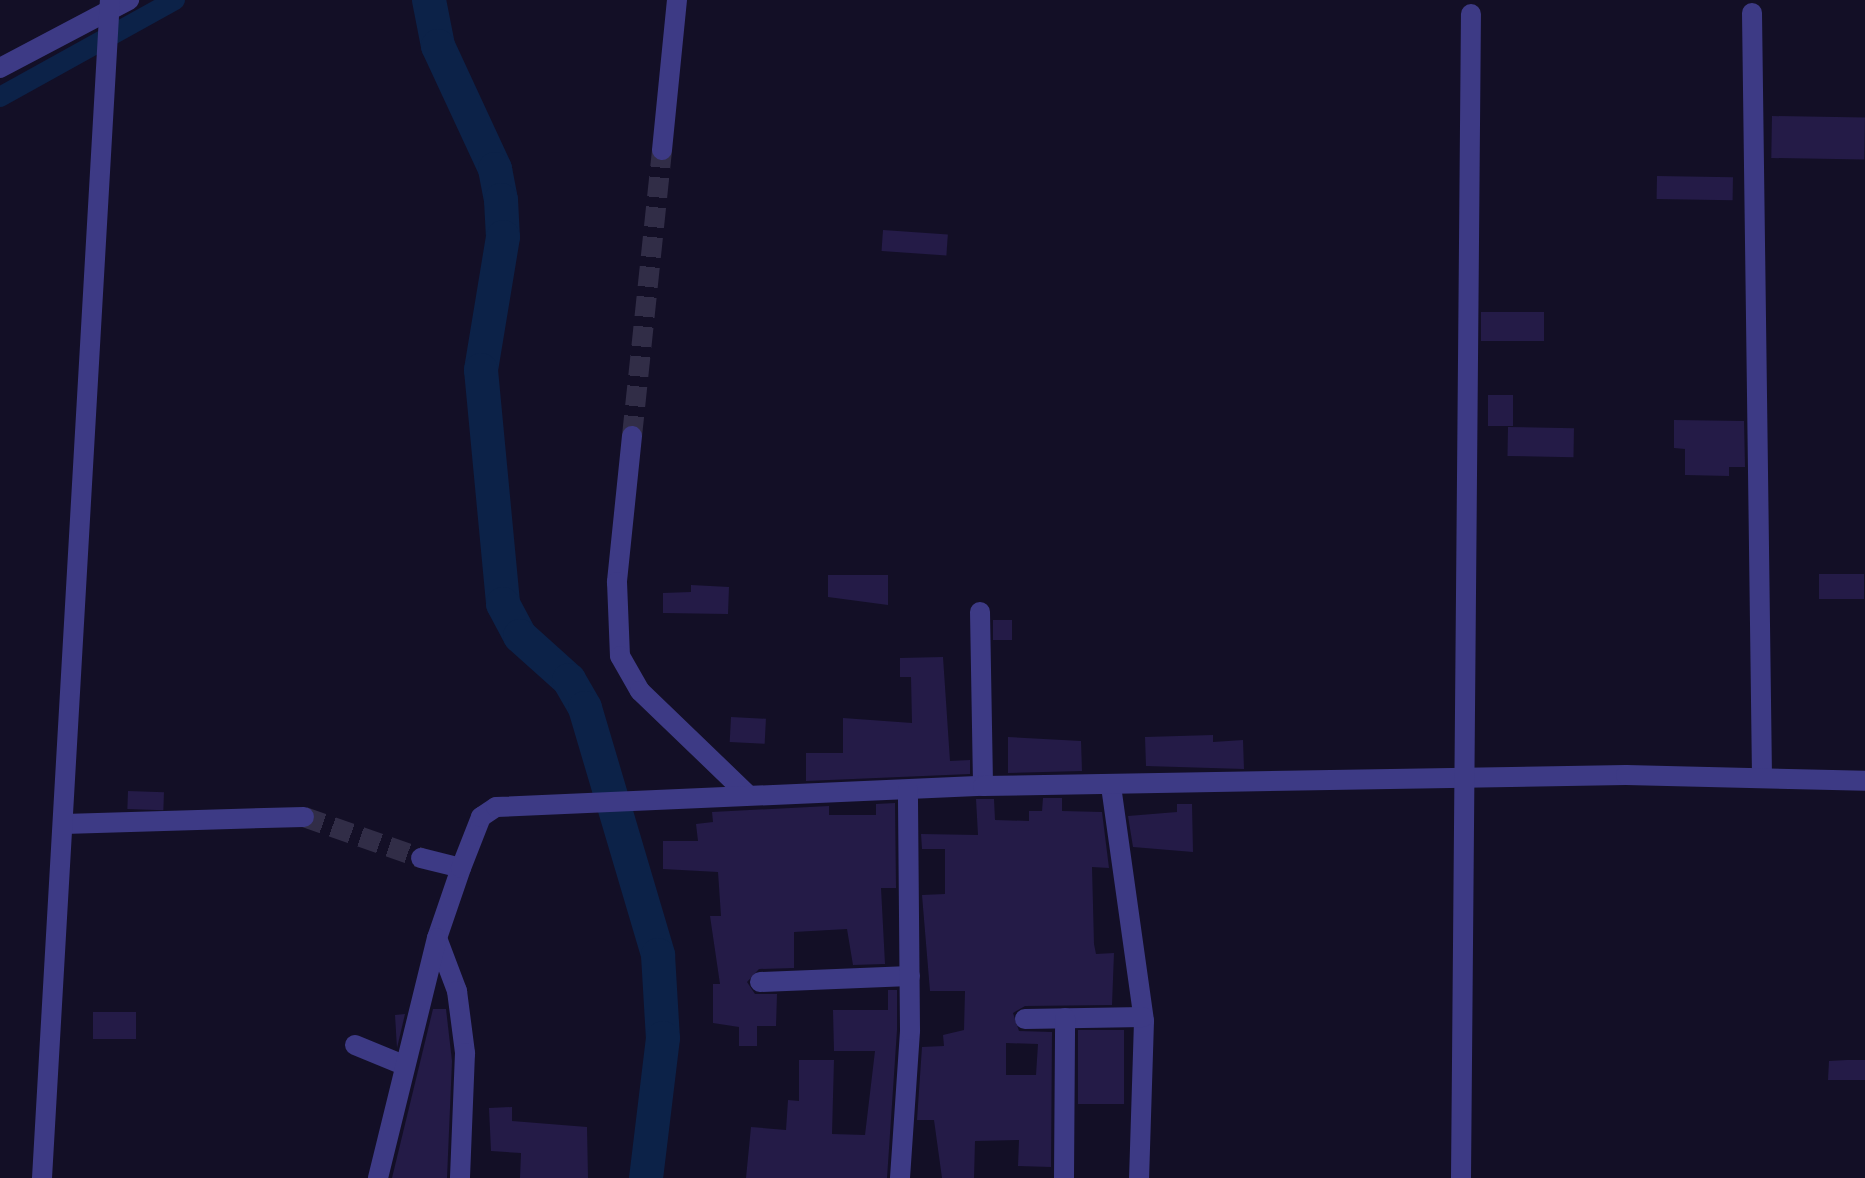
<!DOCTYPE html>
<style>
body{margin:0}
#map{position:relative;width:1865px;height:1178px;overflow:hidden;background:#130f26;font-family:"Work Sans",sans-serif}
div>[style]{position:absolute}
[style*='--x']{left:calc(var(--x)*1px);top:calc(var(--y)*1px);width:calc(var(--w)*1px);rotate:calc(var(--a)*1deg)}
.canal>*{height:20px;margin:-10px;padding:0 10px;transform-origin:10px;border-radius:10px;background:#0c2248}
.river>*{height:34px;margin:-17px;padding:0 17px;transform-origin:17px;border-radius:17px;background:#0c2248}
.building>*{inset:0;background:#241b47;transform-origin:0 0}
.street-tunnel>*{height:20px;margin-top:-10px;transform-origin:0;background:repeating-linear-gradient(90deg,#312d47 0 20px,transparent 0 30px)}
.street>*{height:20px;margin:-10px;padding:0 10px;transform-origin:10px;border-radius:10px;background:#3d3a85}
span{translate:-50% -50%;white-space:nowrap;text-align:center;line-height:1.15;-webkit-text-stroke:8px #130f26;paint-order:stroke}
</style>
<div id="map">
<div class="canal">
<i style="--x:0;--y:97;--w:200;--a:-29"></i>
</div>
<div class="river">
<i style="--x:429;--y:0;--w:47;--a:78.9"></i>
<i style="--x:438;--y:46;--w:136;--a:65.1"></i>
<i style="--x:495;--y:169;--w:32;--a:79"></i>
<i style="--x:501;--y:200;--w:37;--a:87"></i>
<i style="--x:503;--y:237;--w:135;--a:99.4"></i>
<i style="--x:481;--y:370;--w:235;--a:84.6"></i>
<i style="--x:503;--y:604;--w:36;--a:62"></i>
<i style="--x:520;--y:636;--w:66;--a:41.9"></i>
<i style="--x:569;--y:680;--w:32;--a:60"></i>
<i style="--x:585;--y:708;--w:258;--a:73.5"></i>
<i style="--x:658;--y:955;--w:83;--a:86.6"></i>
<i style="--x:663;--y:1038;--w:141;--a:96.9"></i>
</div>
<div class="building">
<i style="left:1772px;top:116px;width:93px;height:42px;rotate:1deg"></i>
<i style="left:1657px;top:176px;width:76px;height:23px;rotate:1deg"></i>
<i style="left:883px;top:230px;width:65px;height:21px;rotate:4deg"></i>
<i style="left:1481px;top:312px;width:63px;height:29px"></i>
<i style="left:1488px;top:395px;width:25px;height:31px"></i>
<i style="clip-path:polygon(1674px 420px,1744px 421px,1745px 467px,1729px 467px,1729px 476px,1685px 475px,1685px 449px,1674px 448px)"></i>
<i style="left:1508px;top:427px;width:66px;height:29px;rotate:1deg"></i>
<i style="left:1819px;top:574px;width:45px;height:25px"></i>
<i style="clip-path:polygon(828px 575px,888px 575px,888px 605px,828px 597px)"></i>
<i style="clip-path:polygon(691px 585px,729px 587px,728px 614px,663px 613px,663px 593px,691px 592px)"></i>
<i style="left:993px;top:620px;width:19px;height:20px"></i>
<i style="clip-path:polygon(943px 657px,950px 761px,970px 760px,970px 774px,806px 781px,806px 753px,843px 753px,843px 718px,912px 723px,911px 677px,900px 677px,900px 658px)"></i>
<i style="left:731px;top:717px;width:35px;height:25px;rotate:3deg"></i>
<i style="clip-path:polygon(1213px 735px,1213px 742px,1243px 740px,1244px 769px,1146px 766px,1145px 737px)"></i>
<i style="clip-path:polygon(1008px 737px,1081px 741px,1082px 771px,1008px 773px)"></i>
<i style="left:128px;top:791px;width:36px;height:18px;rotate:2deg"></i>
<i style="clip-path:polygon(evenodd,1043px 798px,1062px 798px,1062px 811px,1102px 812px,1109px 868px,1092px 867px,1094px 944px,1096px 954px,1114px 953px,1112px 1005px,1025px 1006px,1013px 1013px,1019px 1031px,1052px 1032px,1051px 1167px,1018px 1166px,1019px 1140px,975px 1141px,974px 1178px,942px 1178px,934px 1120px,917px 1120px,922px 1047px,944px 1046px,943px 1035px,964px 1030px,965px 991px,930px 991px,922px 895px,945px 894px,945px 849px,922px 849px,921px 834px,978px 835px,976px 799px,994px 799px,995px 820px,1029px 821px,1029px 811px,1042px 811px,1043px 798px,1006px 1043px,1038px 1044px,1036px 1075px,1006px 1075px,1006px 1043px)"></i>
<i style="clip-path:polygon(895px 803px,896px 888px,881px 888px,885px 964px,853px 965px,847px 929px,794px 932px,794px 968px,759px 969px,747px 982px,755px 994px,777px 994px,776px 1026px,757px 1026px,757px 1046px,739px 1046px,739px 1027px,713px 1023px,713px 984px,720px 984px,710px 916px,721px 916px,718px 872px,663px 869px,663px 841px,698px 841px,696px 824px,713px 822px,712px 812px,829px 806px,829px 815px,876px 815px,876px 804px)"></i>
<i style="clip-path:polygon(1177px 804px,1192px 804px,1193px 852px,1133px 847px,1128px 816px,1177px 812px)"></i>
<i style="clip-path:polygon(888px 990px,897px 990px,897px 1030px,887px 1178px,746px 1178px,751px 1127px,786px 1130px,788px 1100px,799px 1101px,799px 1060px,834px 1060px,832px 1134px,865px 1135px,875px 1051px,834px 1051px,833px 1010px,888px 1010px)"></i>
<i style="clip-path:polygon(433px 1009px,446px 1009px,452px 1061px,447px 1178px,392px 1178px)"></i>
<i style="left:93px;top:1012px;width:43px;height:27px"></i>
<i style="clip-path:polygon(405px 1014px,397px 1048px,395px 1015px)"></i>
<i style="left:1124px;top:1030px;width:74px;height:46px;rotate:90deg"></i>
<i style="clip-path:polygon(1847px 1060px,1865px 1060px,1865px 1080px,1828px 1080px,1829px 1061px)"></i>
<i style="clip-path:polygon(512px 1107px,512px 1121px,587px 1127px,588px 1178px,520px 1178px,521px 1153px,491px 1151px,489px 1108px)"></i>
</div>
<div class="street-tunnel">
<i style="--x:632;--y:436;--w:288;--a:-84"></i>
<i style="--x:304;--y:817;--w:124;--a:19.3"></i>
</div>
<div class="street">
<i style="--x:1752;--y:13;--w:762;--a:89.25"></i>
<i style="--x:0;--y:68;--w:146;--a:-27.8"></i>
<i style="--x:662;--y:150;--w:151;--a:-84.3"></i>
<i style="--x:632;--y:436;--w:147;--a:95.9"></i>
<i style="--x:617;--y:582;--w:74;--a:87.7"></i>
<i style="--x:620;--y:656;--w:40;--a:60.3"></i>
<i style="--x:640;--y:691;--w:147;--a:43.9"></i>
<i style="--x:980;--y:612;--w:174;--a:89"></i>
<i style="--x:1111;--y:786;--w:237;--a:82"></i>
<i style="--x:1144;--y:1021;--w:157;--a:91.8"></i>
<i style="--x:64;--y:824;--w:240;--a:-1.7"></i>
<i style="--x:421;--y:858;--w:41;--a:14"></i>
<i style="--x:461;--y:868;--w:74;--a:108.9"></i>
<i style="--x:437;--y:938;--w:57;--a:69.3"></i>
<i style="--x:457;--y:991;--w:63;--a:82.6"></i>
<i style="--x:465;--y:1053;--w:125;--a:92.3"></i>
<i style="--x:461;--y:868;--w:55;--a:-68.6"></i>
<i style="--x:481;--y:817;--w:18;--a:-34"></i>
<i style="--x:496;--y:807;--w:487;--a:-2.5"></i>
<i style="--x:983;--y:786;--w:643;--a:-0.98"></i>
<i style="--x:1626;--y:775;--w:239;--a:1.4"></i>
<i style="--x:760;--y:982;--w:150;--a:-2.3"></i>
<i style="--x:1025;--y:1019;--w:118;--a:-1"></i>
<i style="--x:355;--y:1045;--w:50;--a:22.4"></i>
<i style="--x:42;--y:1178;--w:1180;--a:-86.7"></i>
<i style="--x:378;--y:1178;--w:247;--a:-76.2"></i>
<i style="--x:900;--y:1178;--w:148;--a:-86.1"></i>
<i style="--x:910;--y:1030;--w:240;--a:-90.5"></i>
<i style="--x:1064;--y:1178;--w:160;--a:-89.6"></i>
<i style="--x:1461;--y:1178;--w:1164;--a:-89.51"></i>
</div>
</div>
